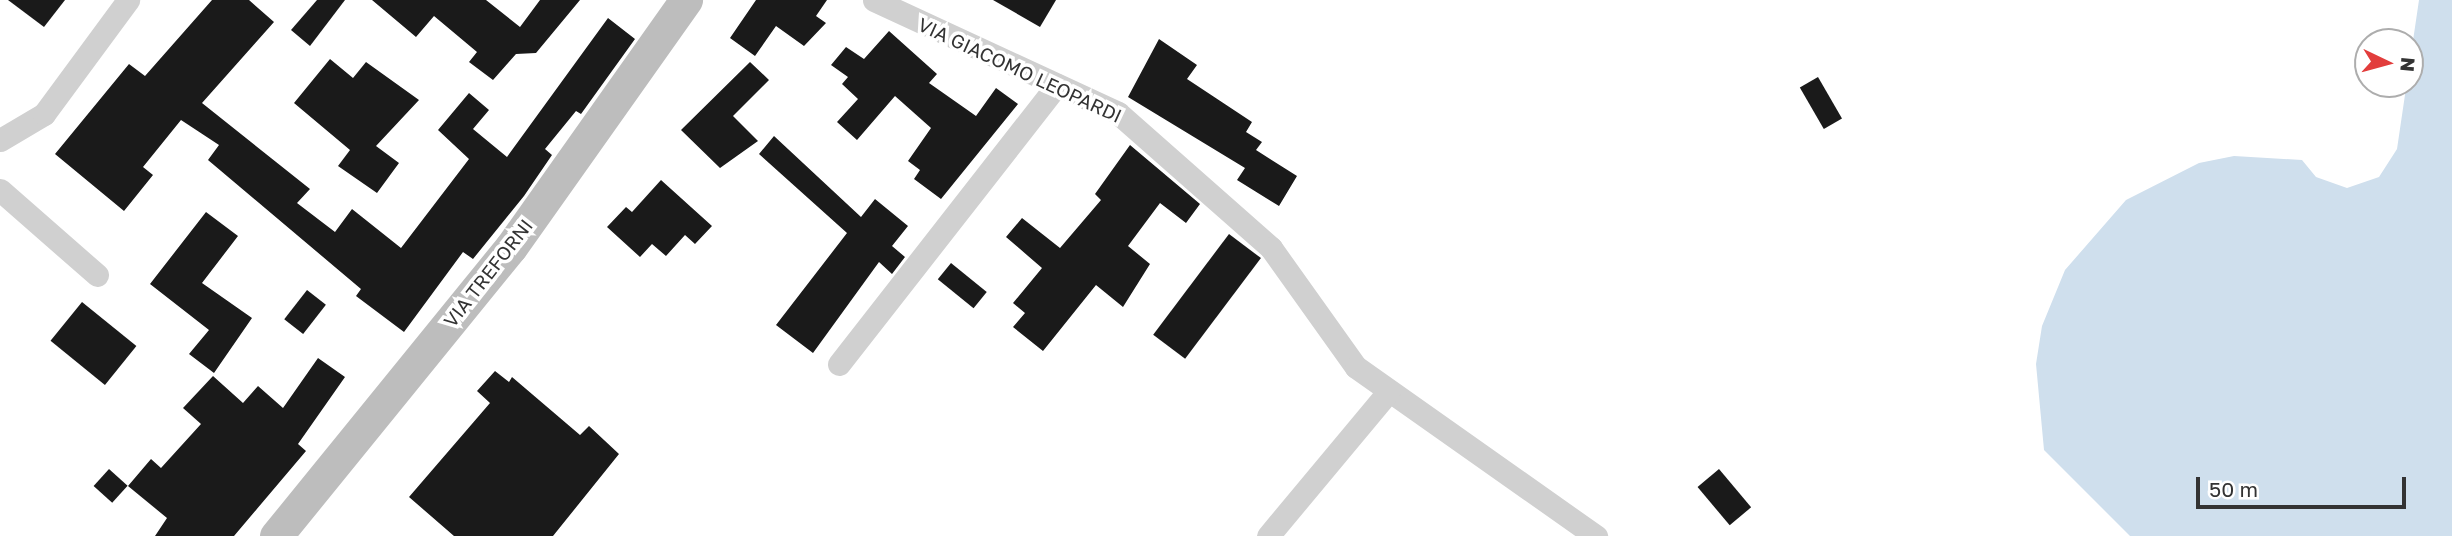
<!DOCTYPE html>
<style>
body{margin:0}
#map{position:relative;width:2452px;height:536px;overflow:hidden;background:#fff;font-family:"Golos Text",sans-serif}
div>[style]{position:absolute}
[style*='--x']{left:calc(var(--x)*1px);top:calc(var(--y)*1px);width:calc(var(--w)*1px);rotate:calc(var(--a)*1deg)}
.water>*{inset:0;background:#cfdfed}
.building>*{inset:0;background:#1a1a1a;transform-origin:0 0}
.street>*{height:23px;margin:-11.5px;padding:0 11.5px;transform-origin:11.5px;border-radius:11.5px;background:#d0d0d0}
.secondary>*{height:33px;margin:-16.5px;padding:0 16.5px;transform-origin:16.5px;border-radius:16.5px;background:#bdbdbd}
span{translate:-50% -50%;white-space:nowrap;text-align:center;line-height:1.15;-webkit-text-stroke:7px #fff;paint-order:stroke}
.street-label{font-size:19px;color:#333}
.north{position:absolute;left:2354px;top:28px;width:70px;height:70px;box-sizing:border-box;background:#fff;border:2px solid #adadad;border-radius:50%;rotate:95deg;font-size:19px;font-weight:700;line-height:28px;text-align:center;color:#333}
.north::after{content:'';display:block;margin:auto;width:24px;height:32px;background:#e23d3c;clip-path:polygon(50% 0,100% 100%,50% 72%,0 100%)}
.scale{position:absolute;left:2196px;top:477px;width:210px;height:32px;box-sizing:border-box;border:4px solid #333;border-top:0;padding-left:9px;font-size:21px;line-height:24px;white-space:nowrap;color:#333;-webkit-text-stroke:5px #fff;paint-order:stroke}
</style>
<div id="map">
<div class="water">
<i style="clip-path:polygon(2419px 0,2452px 0,2452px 536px,2130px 536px,2044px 450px,2036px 364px,2042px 326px,2065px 270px,2126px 200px,2199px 163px,2234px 156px,2302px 160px,2316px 177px,2347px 188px,2379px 177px,2397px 149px)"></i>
</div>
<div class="building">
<i style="clip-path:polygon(8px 0,65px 0,44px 27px)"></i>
<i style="clip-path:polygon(212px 0,249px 0,274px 22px,202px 103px,310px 189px,297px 203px,335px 232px,352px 209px,401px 248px,469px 159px,438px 130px,469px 93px,489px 110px,473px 129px,507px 157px,608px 18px,635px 39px,581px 114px,576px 111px,545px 149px,552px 155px,524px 196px,473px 259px,463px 252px,404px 332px,356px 296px,361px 289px,208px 160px,219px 145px,181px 120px,143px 167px,153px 175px,124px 211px,55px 154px,129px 64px,145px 76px)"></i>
<i style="clip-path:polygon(317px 0,345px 0,310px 46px,291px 30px)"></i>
<i style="clip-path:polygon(372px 0,486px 0,520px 27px,540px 0,580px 0,536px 53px,516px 54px,493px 80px,469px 62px,477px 52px,434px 16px,416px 37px)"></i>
<i style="clip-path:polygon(756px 0,827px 0,816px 16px,826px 23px,804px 46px,776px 26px,755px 56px,730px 38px)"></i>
<i style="clip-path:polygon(993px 0,1056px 0,1040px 27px)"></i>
<i style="clip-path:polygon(889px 31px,937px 74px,929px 83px,976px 116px,996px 88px,1018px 104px,941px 199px,914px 179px,920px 170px,908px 161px,931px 128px,895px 96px,857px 140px,837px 122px,858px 99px,842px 84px,848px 77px,831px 65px,846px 47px,864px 59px)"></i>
<i style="clip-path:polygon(1159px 39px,1197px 65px,1187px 79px,1252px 122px,1246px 132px,1262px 142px,1256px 150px,1297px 176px,1279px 206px,1237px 180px,1245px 168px,1128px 97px)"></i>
<i style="clip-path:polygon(330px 59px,353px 78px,366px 62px,419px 100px,376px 146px,399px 163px,377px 193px,338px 166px,350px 150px,294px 103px)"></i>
<i style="clip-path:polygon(750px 62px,769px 80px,733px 116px,758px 141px,720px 168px,681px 130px)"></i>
<i style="left:1818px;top:77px;width:48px;height:21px;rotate:60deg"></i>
<i style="clip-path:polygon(774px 136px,861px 217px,875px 199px,908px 226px,892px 246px,905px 257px,892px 274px,879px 262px,813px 353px,776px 325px,847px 233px,759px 154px)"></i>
<i style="clip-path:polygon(1130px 145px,1200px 204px,1186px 223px,1160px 203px,1128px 246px,1150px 264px,1123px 307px,1096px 285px,1043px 351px,1013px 327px,1025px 313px,1013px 303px,1042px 268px,1006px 237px,1022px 218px,1060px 248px,1101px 200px,1095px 194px)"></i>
<i style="clip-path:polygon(661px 180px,712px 226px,695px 244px,685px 235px,666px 256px,652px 244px,640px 257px,607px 227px,626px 207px,632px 212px)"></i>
<i style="clip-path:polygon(206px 212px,238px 236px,202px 283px,252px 318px,214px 373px,189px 354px,209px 330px,150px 284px)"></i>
<i style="left:1229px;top:234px;width:40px;height:126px;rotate:37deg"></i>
<i style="left:951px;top:263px;width:46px;height:21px;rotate:39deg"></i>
<i style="left:307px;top:290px;width:24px;height:37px;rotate:38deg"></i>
<i style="left:82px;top:302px;width:70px;height:50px;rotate:39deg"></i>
<i style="clip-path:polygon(318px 358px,345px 377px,298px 444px,306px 451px,234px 536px,155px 536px,167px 518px,128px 486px,151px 459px,161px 468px,201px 424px,183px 408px,213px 376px,243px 403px,258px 386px,283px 408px)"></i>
<i style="clip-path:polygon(495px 371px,509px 382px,512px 377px,580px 435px,589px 426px,619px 454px,553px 536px,454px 536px,409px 497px,490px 403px,477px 391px)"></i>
<i style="left:109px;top:469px;width:25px;height:23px;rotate:42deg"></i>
<i style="left:1719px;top:469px;width:50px;height:28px;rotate:50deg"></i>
</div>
<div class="street">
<i style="--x:874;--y:0;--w:269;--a:24.8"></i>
<i style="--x:1118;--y:113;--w:204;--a:41.4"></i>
<i style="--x:1271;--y:248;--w:146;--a:54.5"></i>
<i style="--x:1356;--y:367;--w:294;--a:35.2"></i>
<i style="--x:0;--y:140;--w:51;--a:-30.6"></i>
<i style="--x:44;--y:114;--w:142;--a:-53.6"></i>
<i style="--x:0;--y:190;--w:129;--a:41.2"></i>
<i style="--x:839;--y:364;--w:354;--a:-52"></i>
<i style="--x:1268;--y:536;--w:189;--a:-50.2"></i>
</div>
<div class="secondary">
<i style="--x:276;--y:536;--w:372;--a:-50.9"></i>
<i style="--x:511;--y:247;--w:303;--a:-54.7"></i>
</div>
<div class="street-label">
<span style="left:1020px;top:70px;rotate:25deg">VIA GIACOMO LEOPARDI</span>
<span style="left:488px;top:273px;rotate:-52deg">VIA TREFORNI</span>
</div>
<div class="north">N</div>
<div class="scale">50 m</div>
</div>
